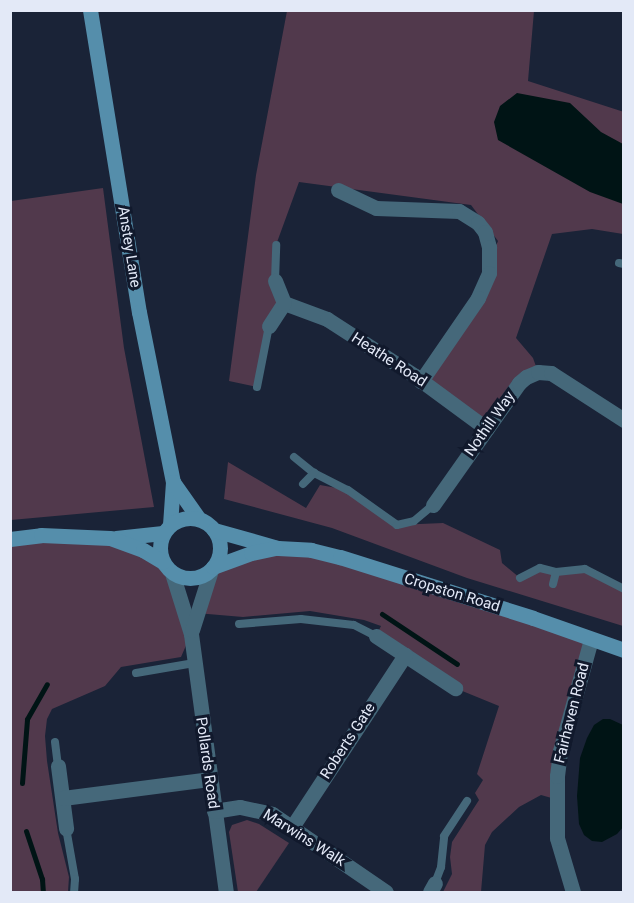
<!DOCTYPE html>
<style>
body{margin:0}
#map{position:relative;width:634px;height:903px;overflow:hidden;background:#1a2337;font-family:Roboto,sans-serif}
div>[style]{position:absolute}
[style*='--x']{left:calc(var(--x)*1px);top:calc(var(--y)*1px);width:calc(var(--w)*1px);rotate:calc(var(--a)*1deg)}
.green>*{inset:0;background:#51394c}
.water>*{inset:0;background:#001415}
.stream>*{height:5px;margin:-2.5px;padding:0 2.5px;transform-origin:2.5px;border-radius:2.5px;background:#001415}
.lane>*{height:8px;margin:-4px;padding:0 4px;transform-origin:4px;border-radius:4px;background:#45687a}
.street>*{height:15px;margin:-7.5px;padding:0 7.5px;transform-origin:7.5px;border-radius:7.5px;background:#45687a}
.secondary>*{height:15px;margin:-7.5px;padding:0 7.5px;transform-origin:7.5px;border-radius:7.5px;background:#558eab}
.secondary>.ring{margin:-7.5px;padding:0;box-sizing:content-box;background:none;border:15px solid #558eab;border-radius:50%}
span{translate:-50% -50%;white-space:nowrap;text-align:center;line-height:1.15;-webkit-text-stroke:6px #11192c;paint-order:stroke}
.street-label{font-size:15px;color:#e3e9f7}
.frame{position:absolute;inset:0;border:12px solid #e3e9f7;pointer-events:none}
</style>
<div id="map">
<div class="green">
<i style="clip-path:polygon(287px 11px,534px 11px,528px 81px,624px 112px,623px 234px,592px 229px,552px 234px,516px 338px,533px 358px,538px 372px,483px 426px,429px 380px,469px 312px,498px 241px,471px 205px,299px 182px,276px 245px,275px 281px,284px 303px,269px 326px,257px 387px,229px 381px,256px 175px)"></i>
<i style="clip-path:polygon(103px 188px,124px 348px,154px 507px,11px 520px,11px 201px)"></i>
<i style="clip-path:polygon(228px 462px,306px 508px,320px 485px,348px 490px,397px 525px,443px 523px,500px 550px,502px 563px,520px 578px,540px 568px,585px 569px,623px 588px,623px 626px,467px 578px,332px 528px,224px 499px)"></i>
<i style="clip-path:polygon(110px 538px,169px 570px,191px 634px,181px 657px,121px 667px,105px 686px,52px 709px,47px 719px,45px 736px,47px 761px,58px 833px,69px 877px,68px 892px,11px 892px,11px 540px)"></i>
<i style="clip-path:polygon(311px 550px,591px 639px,555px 799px,541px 795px,519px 807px,492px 832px,485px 845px,481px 892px,443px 892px,452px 874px,450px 857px,452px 842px,479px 800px,475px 793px,483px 780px,477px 774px,499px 706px,455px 688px,376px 636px,381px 626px,364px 620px,310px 611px,243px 617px,196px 613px,211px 570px,251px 553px)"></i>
<i style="clip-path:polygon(247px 820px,259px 824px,289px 843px,256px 892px,238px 892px,229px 832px,232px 825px)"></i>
</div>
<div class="water">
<i style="clip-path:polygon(517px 93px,570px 103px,601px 132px,623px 144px,623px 204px,590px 192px,498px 140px,494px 122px,500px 106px)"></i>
<i style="clip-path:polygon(603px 719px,610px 719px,623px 725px,624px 826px,617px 834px,602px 842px,592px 841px,584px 835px,579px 824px,577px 796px,580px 758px,587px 738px,594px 725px)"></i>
</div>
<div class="stream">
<i style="--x:382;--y:614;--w:90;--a:33.7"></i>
<i style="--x:22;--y:783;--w:64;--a:-85.5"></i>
<i style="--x:27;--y:719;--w:40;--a:-60.3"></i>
<i style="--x:26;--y:831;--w:51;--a:71.6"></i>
<i style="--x:42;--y:879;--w:13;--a:86"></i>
</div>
<div class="lane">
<i style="--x:619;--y:263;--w:5;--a:11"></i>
<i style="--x:275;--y:281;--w:36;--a:-88"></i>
<i style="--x:257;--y:387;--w:62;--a:-78.9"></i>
<i style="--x:294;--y:457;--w:26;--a:39"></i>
<i style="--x:314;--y:473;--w:38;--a:27"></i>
<i style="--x:348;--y:490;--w:60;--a:35.5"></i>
<i style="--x:397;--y:525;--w:17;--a:-13"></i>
<i style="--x:414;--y:521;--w:25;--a:-40"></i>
<i style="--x:303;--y:484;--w:16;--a:-45"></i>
<i style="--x:520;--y:578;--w:22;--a:-27"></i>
<i style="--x:540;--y:568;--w:16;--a:14"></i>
<i style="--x:556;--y:572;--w:29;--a:-6"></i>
<i style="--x:585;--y:569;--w:44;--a:27.1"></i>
<i style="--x:553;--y:584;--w:12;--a:-76"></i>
<i style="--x:239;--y:624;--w:62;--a:-4.6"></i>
<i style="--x:301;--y:619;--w:53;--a:6.5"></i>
<i style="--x:354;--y:625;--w:25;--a:27"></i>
<i style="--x:136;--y:673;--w:59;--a:-9.8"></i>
<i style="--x:55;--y:742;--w:24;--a:83"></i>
<i style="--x:66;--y:828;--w:52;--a:80"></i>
<i style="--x:75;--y:879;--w:13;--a:94"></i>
<i style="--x:435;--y:883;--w:17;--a:-69"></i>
<i style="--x:441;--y:867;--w:31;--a:-84"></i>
<i style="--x:444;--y:836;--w:42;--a:-56.7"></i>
</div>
<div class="street">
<i style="--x:338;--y:190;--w:42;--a:25.3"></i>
<i style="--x:376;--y:208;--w:83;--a:2.1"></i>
<i style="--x:459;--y:211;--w:22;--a:32"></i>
<i style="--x:478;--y:223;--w:11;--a:52"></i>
<i style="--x:485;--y:232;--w:16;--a:75"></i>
<i style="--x:489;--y:247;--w:26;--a:90"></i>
<i style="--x:489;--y:273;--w:27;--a:114"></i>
<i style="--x:478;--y:298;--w:101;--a:124.5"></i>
<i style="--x:284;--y:303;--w:46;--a:20.4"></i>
<i style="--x:327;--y:319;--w:105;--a:32.9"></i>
<i style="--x:415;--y:376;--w:89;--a:36.4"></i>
<i style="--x:269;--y:326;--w:27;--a:-57"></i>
<i style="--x:284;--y:303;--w:24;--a:-112"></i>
<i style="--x:433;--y:505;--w:149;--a:-54.8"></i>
<i style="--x:519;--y:383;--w:9;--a:-41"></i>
<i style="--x:526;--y:377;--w:13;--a:-23"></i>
<i style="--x:538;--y:372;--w:13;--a:4"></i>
<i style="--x:551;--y:373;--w:87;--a:32.8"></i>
<i style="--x:172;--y:573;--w:64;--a:72.7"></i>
<i style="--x:191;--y:634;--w:260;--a:82.3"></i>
<i style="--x:192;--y:630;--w:63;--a:-72.4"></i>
<i style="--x:376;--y:636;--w:95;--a:33.4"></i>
<i style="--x:58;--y:766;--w:63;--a:82.6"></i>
<i style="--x:63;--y:798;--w:147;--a:-7.4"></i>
<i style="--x:214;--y:811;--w:26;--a:-9"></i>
<i style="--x:240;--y:807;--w:33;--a:12"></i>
<i style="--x:272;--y:814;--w:138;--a:34.4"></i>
<i style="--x:292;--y:827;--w:206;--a:-56.7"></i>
<i style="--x:430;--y:892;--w:10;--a:-61"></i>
<i style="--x:573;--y:892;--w:56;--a:-106.5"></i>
<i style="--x:557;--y:838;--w:62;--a:-90"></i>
<i style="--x:557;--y:776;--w:25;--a:-83"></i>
<i style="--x:560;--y:751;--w:116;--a:-74.5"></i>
</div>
<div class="secondary">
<i style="--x:90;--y:10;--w:306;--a:80.8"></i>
<i style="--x:139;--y:312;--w:173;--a:78.7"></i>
<i style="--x:173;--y:482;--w:43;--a:94"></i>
<i style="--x:173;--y:482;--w:45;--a:54.9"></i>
<i class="ring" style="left:160px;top:518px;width:45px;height:45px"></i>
<i style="--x:214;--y:530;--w:66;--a:15.7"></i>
<i style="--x:278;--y:548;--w:33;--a:3"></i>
<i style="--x:311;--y:550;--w:30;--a:14"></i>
<i style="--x:340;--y:557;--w:202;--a:17.5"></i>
<i style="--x:533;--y:618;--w:96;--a:19.4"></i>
<i style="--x:116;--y:538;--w:47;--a:-6.1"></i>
<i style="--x:10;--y:539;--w:31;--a:-7"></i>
<i style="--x:41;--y:535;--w:69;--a:2.5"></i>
<i style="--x:110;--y:538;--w:35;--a:20"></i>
<i style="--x:143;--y:550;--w:23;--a:31"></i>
<i style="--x:213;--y:567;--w:40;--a:-20.2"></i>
<i style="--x:251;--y:553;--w:25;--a:-12"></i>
</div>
<div class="street-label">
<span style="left:129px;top:247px;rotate:81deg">Anstey Lane</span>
<span style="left:389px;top:360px;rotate:33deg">Heathe Road</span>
<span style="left:490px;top:424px;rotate:-55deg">Nothill Way</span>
<span style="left:452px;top:593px;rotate:17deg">Cropston Road</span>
<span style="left:572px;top:713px;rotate:-76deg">Fairhaven Road</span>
<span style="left:348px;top:741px;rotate:-57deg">Roberts Gate</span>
<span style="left:207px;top:763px;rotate:82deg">Pollards Road</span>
<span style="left:304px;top:838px;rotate:32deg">Marwins Walk</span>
</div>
<div class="frame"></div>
</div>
